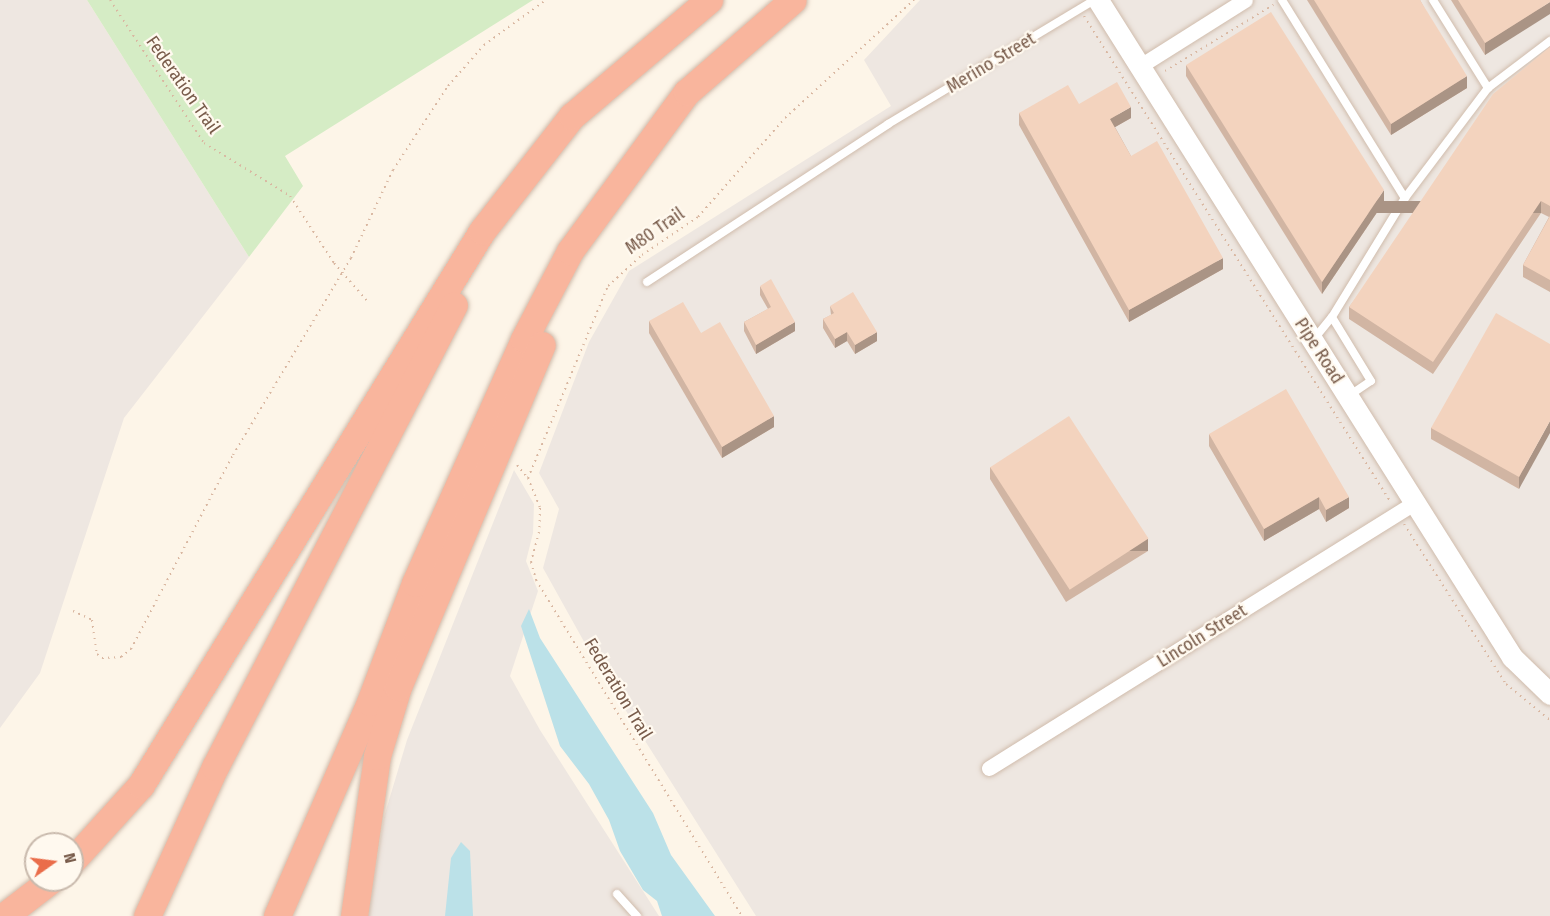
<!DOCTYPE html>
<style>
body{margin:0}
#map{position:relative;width:1550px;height:916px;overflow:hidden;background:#fdf5e8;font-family:"Fira Sans Condensed",sans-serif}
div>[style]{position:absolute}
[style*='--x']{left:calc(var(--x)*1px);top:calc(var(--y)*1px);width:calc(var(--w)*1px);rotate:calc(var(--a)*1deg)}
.industrial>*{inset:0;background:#eee7e1}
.green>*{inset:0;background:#d5ecc5}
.water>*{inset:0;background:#bbe1e8}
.path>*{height:2px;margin-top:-1px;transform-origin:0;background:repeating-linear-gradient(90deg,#d9b7a1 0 1.5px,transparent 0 6px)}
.roads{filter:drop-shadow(0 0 2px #d0bcac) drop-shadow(0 0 2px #d0bcac)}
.lane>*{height:8px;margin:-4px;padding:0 4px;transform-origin:4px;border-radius:4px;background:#fff}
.street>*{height:15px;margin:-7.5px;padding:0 7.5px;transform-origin:7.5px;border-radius:7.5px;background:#fff}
.secondary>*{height:21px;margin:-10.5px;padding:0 10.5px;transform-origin:10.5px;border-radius:10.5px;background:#fff}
.highway>*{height:27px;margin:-13.5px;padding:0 13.5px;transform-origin:13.5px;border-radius:13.5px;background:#f9b59d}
.wall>*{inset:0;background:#d1b5a3}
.shaded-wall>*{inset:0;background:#aa9485;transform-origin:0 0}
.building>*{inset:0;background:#f3d3be;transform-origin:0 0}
span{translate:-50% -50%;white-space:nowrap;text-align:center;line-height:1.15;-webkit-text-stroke:4.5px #fff9ef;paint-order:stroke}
.street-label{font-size:18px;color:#785b4a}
.north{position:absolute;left:24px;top:832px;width:60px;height:60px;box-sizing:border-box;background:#fff9ef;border:2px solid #c9baad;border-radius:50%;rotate:76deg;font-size:16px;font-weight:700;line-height:24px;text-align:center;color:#785b4a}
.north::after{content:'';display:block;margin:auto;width:21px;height:27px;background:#ea6d4a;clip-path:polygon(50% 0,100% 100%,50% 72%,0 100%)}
</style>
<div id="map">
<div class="industrial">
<i style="clip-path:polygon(0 0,87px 0,249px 257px,124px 418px,40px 673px,0 728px)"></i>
<i style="clip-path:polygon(920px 0,1550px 0,1550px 916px,756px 916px,597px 665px,543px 568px,559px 509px,539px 473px,589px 342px,629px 271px,891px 106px,864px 60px)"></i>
<i style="clip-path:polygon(514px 470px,534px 504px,533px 533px,526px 561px,538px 591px,510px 676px,540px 730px,659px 916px,368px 916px,384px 817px,407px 740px)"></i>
</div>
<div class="green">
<i style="clip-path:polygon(87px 0,533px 0,285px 156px,303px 186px,249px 257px)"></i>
</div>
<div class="water">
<i style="clip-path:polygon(529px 609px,540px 638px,653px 813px,671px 855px,715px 916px,662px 916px,657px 901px,643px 890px,620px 851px,609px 820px,589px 784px,560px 746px,521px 626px)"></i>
<i style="clip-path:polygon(461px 842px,470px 851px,473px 916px,445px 916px,451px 858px)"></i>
</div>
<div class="path">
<i style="--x:110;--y:0;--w:171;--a:56.7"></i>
<i style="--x:204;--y:143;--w:101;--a:31.6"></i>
<i style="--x:290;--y:196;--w:80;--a:56.7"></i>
<i style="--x:334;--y:263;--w:52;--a:48.9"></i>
<i style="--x:1084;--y:16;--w:573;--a:57.75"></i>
<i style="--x:1165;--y:71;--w:127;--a:-31.4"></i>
<i style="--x:517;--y:465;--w:17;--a:50"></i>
<i style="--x:528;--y:478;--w:32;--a:68"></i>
<i style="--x:540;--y:508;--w:24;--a:92"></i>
<i style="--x:539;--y:532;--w:31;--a:105"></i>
<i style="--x:531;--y:562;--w:19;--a:74"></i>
<i style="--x:536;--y:580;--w:394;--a:58.5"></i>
<i style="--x:528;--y:478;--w:208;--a:-67.4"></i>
<i style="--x:608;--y:286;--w:46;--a:-42.4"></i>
<i style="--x:642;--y:255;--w:68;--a:-34.2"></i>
<i style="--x:698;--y:217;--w:132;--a:-48.7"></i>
<i style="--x:785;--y:118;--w:175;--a:-42.5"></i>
<i style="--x:1404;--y:524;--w:190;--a:57.5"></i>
<i style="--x:1506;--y:684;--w:57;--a:39.3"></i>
<i style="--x:73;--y:611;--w:21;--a:25"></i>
<i style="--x:92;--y:620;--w:34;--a:82"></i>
<i style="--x:97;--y:654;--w:6;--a:39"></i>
<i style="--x:102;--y:658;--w:19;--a:-3"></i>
<i style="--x:121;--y:657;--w:13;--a:-39"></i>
<i style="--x:131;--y:649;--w:219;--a:-62.3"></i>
<i style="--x:233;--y:455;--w:230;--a:-59.1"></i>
<i style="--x:351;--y:258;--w:98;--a:-64.5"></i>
<i style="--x:393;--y:170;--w:100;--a:-56.8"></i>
<i style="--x:448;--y:86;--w:55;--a:-48.7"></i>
<i style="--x:484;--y:45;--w:77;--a:-36"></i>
</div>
<div class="roads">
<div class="lane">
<i style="--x:1282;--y:0;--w:233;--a:58.2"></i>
<i style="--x:1433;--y:0;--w:104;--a:58"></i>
<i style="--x:647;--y:282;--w:288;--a:-33.2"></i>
<i style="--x:888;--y:124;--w:240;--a:-31"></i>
<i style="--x:1314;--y:339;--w:28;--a:-51"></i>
<i style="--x:1350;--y:395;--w:25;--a:-34"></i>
<i style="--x:1371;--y:381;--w:75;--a:-121.4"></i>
<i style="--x:1332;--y:317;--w:140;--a:-58.5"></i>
<i style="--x:1405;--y:198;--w:138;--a:-53"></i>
<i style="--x:1488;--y:88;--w:78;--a:-37.2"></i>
<i style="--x:617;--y:894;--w:30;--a:48"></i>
</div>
<div class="street">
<i style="--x:1140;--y:66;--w:124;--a:-32.2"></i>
<i style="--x:989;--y:768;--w:501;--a:-31.94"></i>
</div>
<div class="secondary">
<i style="--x:1098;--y:0;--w:777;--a:57.78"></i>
<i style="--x:1512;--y:657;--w:53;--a:44.2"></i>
</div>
<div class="highway">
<i style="--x:72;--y:861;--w:103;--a:-47.8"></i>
<i style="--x:141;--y:785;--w:651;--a:-58.39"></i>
<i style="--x:482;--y:231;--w:146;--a:-52"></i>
<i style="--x:572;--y:116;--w:180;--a:-40.3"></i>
<i style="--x:4;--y:916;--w:59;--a:-37.5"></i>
<i style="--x:147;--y:916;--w:164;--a:-65.5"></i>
<i style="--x:215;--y:767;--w:520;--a:-62.65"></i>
<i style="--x:277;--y:916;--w:233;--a:-66.5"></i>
<i style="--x:370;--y:702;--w:127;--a:-69.3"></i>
<i style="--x:415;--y:583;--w:267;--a:-65.9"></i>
<i style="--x:524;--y:339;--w:99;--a:-62.4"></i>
<i style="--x:570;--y:251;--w:197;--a:-53.7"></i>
<i style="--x:687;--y:92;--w:140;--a:-41"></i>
<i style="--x:354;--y:916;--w:162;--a:-81.8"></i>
<i style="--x:377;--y:756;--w:72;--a:-73.1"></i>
<i style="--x:398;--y:687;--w:371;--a:-67.2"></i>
</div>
</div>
<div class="wall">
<i style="clip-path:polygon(1307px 0,1420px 0,1467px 88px,1391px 135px)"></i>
<i style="clip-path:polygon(1451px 0,1550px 0,1485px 55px)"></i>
<i style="clip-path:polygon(1550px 47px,1550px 292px,1523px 277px,1523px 265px,1549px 217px,1541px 213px,1433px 374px,1349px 319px,1349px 307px)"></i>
<i style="clip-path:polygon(1186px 65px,1384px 202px,1322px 294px,1186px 76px)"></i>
<i style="clip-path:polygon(1079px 104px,1131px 118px,1115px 127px,1131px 156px,1223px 269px,1129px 322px,1019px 125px,1019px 113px)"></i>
<i style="clip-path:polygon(760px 286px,795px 331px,756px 354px,744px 331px,744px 322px,768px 309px,760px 295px)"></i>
<i style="clip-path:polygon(830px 306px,877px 341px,855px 354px,847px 341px,835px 348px,823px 328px,823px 319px,831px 315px)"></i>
<i style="clip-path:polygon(649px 321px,701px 333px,774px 427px,722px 458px,649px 333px)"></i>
<i style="clip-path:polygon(1550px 344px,1519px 489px,1431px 439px,1431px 428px)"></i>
<i style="clip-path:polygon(1209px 434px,1349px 508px,1326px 522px,1319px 509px,1264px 541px,1209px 446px)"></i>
<i style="clip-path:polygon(990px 467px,1148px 551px,1066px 602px,990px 479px)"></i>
</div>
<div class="shaded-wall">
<i style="clip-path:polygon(1550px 2px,1550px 14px,1485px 55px,1485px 43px)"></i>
<i style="clip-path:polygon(1467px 76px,1467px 88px,1391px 135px,1391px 124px)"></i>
<i style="clip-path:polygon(1131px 107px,1131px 118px,1110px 130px,1110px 119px)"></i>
<i style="clip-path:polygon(1384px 190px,1384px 202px,1322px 294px,1322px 282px)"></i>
<i style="left:1541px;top:201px;width:12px;height:194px;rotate:90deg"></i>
<i style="clip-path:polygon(1223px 258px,1223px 269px,1129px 322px,1129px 310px)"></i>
<i style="clip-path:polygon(795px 322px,795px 331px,756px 354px,756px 345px)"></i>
<i style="clip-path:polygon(847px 332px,847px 341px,835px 348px,835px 339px)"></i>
<i style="clip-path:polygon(877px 332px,877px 341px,855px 354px,855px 345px)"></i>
<i style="clip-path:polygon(774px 416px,774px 427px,722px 458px,722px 447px)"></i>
<i style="clip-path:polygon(1550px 421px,1550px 433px,1519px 489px,1519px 477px)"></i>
<i style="clip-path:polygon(1319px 497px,1319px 509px,1264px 541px,1264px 529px)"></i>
<i style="clip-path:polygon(1349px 497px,1349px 508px,1326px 522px,1326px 510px)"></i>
<i style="left:1148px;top:539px;width:12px;height:97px;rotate:90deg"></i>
</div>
<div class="building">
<i style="clip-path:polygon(1314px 0,1420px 0,1467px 76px,1391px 124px)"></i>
<i style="clip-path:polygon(1458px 0,1550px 0,1550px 2px,1485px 43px)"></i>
<i style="clip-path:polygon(1271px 12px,1384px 190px,1322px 282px,1186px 65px)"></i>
<i style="clip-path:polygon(1550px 47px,1550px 206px,1541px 201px,1433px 362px,1349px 307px,1493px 94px)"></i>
<i style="clip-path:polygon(1117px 82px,1131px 107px,1110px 119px,1131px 156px,1157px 141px,1223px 258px,1129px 310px,1019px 113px,1068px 85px,1079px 104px)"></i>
<i style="clip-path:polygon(1550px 216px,1550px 280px,1523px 265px)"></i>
<i style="clip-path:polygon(771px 279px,795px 322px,756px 345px,744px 322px,771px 307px,760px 286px)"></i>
<i style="clip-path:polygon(853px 292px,877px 332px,855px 345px,847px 332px,835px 339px,823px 319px,834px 313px,830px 306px)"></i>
<i style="clip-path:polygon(683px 302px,701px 333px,720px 322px,774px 416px,722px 447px,649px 321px)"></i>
<i style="clip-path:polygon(1496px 313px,1550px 344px,1550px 421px,1519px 477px,1431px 428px)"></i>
<i style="clip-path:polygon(1286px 389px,1349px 497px,1326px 510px,1319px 497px,1264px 529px,1209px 434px)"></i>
<i style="left:1069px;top:416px;width:146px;height:94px;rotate:57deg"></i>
</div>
<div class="street-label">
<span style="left:991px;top:63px;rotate:-31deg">Merino Street</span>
<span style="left:183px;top:85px;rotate:55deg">Federation Trail</span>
<span style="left:655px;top:231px;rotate:-35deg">M80 Trail</span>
<span style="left:1319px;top:351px;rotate:57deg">Pipe Road</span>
<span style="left:1202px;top:636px;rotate:-32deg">Lincoln Street</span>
<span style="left:618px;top:689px;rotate:59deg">Federation Trail</span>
</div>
<div class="north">N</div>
</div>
